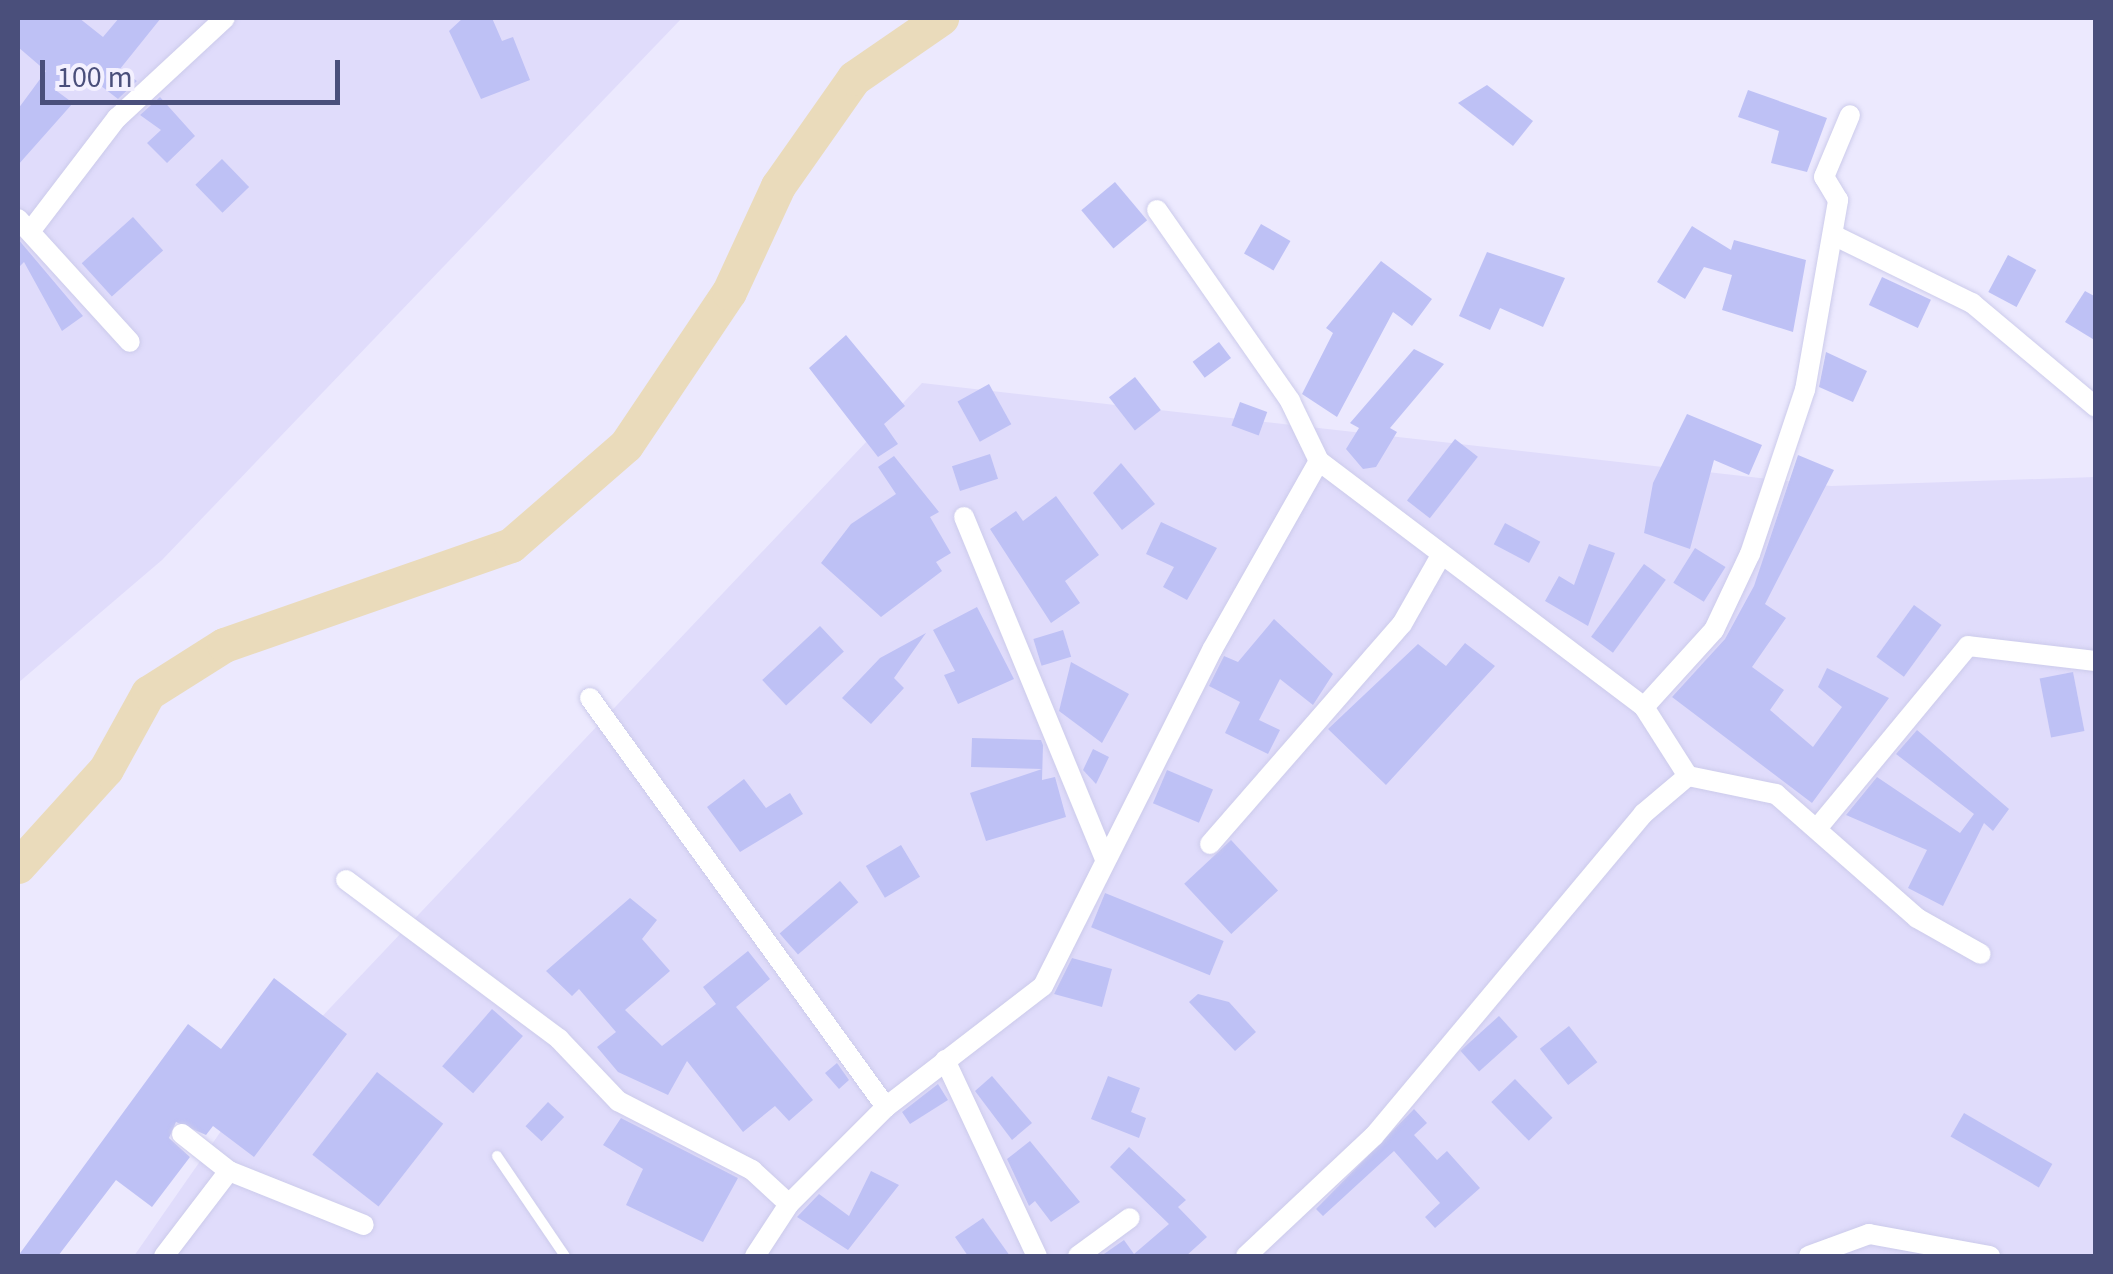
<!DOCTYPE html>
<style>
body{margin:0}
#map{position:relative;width:2113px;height:1274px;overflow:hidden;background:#ece9fe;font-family:"Source Sans 3",sans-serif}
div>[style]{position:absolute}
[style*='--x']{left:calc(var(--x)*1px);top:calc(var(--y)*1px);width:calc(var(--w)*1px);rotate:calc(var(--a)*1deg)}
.residential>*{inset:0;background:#e0dcfb}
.river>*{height:35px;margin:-17.5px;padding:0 17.5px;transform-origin:17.5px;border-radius:17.5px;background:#eadbbb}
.building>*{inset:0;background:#bec1f5;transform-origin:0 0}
.roads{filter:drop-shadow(0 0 2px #cccbeb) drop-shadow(0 0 2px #cccbeb)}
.service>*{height:10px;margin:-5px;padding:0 5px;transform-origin:5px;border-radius:5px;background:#fff}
.minor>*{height:20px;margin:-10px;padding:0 10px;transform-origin:10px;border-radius:10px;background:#fff}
span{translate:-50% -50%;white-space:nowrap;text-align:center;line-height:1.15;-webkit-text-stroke:8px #f3f0ff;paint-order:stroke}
.frame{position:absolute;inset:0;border:20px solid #4a4f7b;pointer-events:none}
.scale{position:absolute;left:40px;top:60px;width:300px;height:45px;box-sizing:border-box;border:5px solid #4a4f7b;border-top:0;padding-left:12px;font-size:30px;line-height:35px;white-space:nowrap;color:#4a4f7b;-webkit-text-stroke:8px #f3f0ff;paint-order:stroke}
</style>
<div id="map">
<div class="residential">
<i style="clip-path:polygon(18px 18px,682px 18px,162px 560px,18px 683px)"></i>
<i style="clip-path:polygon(922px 383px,1831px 486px,2095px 477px,2095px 1256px,134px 1256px,242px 1101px)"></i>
</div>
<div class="river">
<i style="--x:18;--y:866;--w:131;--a:-47.8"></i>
<i style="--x:106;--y:769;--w:87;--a:-61.1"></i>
<i style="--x:148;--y:693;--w:90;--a:-32.3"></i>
<i style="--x:224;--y:645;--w:304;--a:-19.2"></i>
<i style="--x:511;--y:545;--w:152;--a:-41"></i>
<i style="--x:626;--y:445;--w:184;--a:-56.1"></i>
<i style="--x:729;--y:292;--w:117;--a:-65.2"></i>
<i style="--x:778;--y:186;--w:132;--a:-54.9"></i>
<i style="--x:854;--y:78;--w:106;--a:-34.6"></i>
</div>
<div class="building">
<i style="clip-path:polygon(18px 18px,79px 18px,103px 37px,119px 18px,161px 18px,120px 69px,137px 81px,118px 99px,74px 65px,54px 89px,73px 103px,18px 165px,18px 109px,46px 71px,18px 47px)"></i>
<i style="clip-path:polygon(463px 18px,492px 18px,502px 41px,513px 37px,530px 80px,481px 99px,449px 31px)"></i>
<i style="clip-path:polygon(1487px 85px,1533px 121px,1513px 146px,1458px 103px)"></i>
<i style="clip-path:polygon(1748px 90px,1827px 118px,1807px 172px,1771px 163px,1779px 131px,1738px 117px)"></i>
<i style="clip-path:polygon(160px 97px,195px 136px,167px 163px,147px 143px,161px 130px,140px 115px)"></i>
<i style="left:222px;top:159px;width:39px;height:37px;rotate:46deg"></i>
<i style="left:1115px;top:182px;width:50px;height:44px;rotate:50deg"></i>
<i style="left:133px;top:217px;width:45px;height:69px;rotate:48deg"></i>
<i style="left:1261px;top:224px;width:34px;height:34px;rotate:30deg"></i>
<i style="clip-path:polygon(1692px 226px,1731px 250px,1734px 240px,1806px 260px,1793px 332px,1722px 310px,1732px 275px,1704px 267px,1685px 299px,1657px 282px)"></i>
<i style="clip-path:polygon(18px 239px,83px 316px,62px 331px,24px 262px,18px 268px)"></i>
<i style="clip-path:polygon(1487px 252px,1565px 278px,1543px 327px,1500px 308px,1490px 330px,1459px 316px)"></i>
<i style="left:2008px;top:255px;width:32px;height:42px;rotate:28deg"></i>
<i style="clip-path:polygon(1381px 261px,1432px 299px,1412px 326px,1393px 312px,1337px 417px,1302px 394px,1333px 333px,1326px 328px)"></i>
<i style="left:1882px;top:277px;width:54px;height:31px;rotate:25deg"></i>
<i style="clip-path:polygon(2085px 291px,2096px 297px,2096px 341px,2065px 322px)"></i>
<i style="clip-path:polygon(846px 335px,905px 406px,884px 424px,898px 444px,878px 457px,809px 368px)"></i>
<i style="left:1219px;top:342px;width:20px;height:33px;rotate:53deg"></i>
<i style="clip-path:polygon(1414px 349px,1444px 364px,1390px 428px,1397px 432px,1376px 467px,1363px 469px,1346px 449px,1359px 428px,1350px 423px)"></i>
<i style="clip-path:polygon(1826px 352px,1867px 371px,1853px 402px,1819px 387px)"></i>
<i style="left:1135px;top:377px;width:42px;height:33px;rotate:52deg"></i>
<i style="left:989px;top:384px;width:46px;height:36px;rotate:61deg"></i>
<i style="left:1240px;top:402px;width:29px;height:25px;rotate:20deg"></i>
<i style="clip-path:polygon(1687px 414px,1762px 445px,1749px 475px,1714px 460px,1690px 549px,1644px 533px,1653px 483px)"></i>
<i style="left:1455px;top:439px;width:29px;height:78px;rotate:38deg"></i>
<i style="left:990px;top:454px;width:26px;height:40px;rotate:72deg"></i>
<i style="clip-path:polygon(1798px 455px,1834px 470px,1765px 604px,1786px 618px,1752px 667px,1784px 690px,1770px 710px,1813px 747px,1842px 707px,1818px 687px,1827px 668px,1889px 698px,1812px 803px,1672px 697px,1725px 639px,1754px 586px)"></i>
<i style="clip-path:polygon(894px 456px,939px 512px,930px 517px,951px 553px,936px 562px,942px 571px,881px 617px,821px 563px,851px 524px,896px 494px,878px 467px)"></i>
<i style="clip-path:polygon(1121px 463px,1155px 504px,1122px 530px,1093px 493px)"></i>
<i style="clip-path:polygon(1056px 496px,1099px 555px,1065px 581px,1080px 603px,1051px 623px,990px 529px,1016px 511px,1023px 521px)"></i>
<i style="clip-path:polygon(1161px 522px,1217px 548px,1187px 600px,1163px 587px,1174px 567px,1146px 554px)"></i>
<i style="left:1505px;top:523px;width:40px;height:24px;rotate:28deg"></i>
<i style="clip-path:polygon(1589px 544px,1615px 553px,1588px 626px,1545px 601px,1559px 576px,1574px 585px)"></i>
<i style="left:1695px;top:548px;width:36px;height:41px;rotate:32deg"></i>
<i style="left:1644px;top:564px;width:27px;height:90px;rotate:36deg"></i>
<i style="left:1914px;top:605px;width:34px;height:64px;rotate:36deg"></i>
<i style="clip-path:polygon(977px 607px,1014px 679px,958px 704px,944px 675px,955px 671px,933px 630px)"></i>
<i style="clip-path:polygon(1274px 619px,1333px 674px,1313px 705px,1280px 679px,1259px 720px,1280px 730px,1268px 754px,1225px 733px,1240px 702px,1209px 686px,1224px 656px,1238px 662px)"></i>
<i style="left:820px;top:626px;width:35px;height:79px;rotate:47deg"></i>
<i style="left:1063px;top:630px;width:28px;height:31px;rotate:73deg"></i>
<i style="clip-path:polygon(926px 633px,894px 678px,904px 688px,871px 724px,842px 698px,880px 658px)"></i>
<i style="clip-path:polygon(1465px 643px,1495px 666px,1386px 785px,1328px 729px,1418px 644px,1446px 666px)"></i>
<i style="clip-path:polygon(1071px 662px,1129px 694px,1102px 743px,1059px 711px)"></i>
<i style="left:2073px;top:672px;width:60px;height:34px;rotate:79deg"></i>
<i style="clip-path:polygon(1917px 730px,2009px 809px,1993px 831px,1984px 823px,1943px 906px,1908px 888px,1927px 850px,1846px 815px,1877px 777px,1960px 833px,1974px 814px,1896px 754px)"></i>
<i style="clip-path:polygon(972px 738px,1041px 740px,1043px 745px,1042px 780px,1055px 777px,1066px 817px,986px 841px,970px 793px,1042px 769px,971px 767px)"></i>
<i style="clip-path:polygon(1093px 749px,1109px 757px,1096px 784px,1083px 770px)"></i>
<i style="left:1167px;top:770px;width:50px;height:36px;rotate:23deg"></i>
<i style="clip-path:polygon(744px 779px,766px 808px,790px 793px,803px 814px,740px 852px,707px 807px)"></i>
<i style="left:1231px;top:840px;width:69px;height:64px;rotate:47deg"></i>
<i style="left:901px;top:845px;width:37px;height:41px;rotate:59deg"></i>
<i style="left:840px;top:881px;width:28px;height:80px;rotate:49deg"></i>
<i style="left:1105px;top:893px;width:128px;height:37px;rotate:22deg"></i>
<i style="clip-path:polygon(630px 898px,657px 920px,642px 939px,670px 971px,625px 1010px,662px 1046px,716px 1004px,703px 987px,748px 951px,770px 979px,736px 1007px,813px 1100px,789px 1121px,775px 1106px,743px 1132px,687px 1061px,668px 1095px,618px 1072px,597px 1047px,616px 1032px,579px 989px,572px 996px,546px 971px)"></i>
<i style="clip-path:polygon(1072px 958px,1112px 969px,1102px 1007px,1054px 994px)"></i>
<i style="clip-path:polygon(274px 978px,347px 1034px,254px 1157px,213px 1126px,206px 1135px,176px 1122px,169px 1138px,190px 1157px,152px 1207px,116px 1180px,58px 1256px,18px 1256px,188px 1024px,221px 1049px)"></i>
<i style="clip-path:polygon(1198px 994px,1229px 1002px,1256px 1032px,1235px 1051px,1189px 1002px)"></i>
<i style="left:492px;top:1009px;width:41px;height:76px;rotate:41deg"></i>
<i style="left:1499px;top:1016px;width:28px;height:52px;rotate:48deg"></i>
<i style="left:1569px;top:1026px;width:46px;height:37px;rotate:52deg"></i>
<i style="clip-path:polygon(837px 1063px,849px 1080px,839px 1089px,825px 1073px)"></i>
<i style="left:377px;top:1072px;width:84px;height:105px;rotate:38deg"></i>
<i style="clip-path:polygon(992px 1076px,1032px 1123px,1012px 1140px,975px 1091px)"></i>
<i style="clip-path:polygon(1108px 1076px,1140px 1088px,1131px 1112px,1146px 1118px,1139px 1138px,1091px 1119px)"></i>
<i style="left:1515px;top:1079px;width:54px;height:33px;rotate:46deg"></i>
<i style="clip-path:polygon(938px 1084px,948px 1100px,910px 1124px,902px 1112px)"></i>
<i style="left:548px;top:1102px;width:22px;height:33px;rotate:43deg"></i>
<i style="clip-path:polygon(1414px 1109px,1427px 1123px,1414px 1135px,1437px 1160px,1447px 1151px,1480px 1188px,1435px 1228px,1425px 1217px,1440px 1203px,1394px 1151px,1323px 1216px,1316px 1209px)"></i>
<i style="left:1964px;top:1113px;width:102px;height:27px;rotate:30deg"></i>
<i style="clip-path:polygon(621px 1118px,738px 1178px,703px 1242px,626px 1205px,643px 1169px,603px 1145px)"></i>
<i style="clip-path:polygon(1030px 1141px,1080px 1202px,1051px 1222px,1035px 1201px,1029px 1206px,1007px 1159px)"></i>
<i style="clip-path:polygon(1129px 1147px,1186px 1200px,1178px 1207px,1207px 1237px,1186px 1256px,1101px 1256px,1124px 1240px,1134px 1254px,1169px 1224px,1110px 1167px)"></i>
<i style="clip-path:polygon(871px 1171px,899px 1185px,848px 1250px,797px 1217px,819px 1194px,849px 1216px)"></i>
<i style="clip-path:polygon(983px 1218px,1010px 1256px,968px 1256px,955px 1237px)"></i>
</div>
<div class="roads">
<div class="service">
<i style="--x:497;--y:1156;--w:121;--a:55.8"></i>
</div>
<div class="minor">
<i style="--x:1157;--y:210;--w:233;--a:55.1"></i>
<i style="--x:1290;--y:401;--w:67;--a:64.2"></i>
<i style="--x:18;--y:219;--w:166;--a:47.7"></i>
<i style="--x:32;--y:229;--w:140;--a:-52.6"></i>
<i style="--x:117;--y:118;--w:147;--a:-42.8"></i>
<i style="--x:1835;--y:236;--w:153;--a:26.1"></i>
<i style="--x:1972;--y:303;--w:162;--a:40"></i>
<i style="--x:964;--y:517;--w:368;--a:67.6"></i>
<i style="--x:590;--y:698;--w:505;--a:54.11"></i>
<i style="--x:1644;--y:707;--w:104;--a:-47.7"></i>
<i style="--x:1714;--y:630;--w:84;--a:-64.7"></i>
<i style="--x:1750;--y:554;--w:173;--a:-71.5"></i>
<i style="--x:1805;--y:390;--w:193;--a:-80.1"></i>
<i style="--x:1838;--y:200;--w:27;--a:-121"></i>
<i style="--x:1824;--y:177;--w:67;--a:-67.2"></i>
<i style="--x:1820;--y:825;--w:232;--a:-50.4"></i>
<i style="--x:1968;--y:646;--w:129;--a:6.7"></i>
<i style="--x:1210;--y:844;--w:292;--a:-48.9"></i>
<i style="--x:1402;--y:624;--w:77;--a:-60.4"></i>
<i style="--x:346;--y:880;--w:266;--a:36.7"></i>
<i style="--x:559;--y:1039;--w:86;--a:46.4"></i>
<i style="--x:618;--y:1101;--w:151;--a:27.2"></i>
<i style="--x:752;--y:1170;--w:50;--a:42.6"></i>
<i style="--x:945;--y:1060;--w:217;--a:64.9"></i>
<i style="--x:182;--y:1134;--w:60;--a:38.2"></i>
<i style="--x:229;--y:1171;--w:145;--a:21.8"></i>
<i style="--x:164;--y:1256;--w:107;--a:-52.6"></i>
<i style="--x:755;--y:1256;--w:62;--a:-56.8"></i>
<i style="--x:789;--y:1204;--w:137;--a:-45"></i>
<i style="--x:886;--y:1107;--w:198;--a:-37.6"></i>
<i style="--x:1043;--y:986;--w:376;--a:-63.3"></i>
<i style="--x:1212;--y:650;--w:217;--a:-60.5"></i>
<i style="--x:1319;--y:461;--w:408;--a:37.1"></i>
<i style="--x:1644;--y:707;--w:82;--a:57.5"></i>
<i style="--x:1078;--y:1256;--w:64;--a:-36.2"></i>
<i style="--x:1246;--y:1256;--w:175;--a:-43.2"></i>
<i style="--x:1374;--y:1136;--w:420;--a:-50.1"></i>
<i style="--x:1643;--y:814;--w:59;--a:-40.2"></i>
<i style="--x:1688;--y:776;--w:90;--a:11.6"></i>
<i style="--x:1776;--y:794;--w:188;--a:41.3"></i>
<i style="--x:1917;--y:918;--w:73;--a:29.4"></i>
<i style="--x:1809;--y:1256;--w:64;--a:-20.1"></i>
<i style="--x:1869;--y:1234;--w:123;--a:10.3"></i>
</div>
</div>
<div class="frame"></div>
<div class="scale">100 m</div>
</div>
